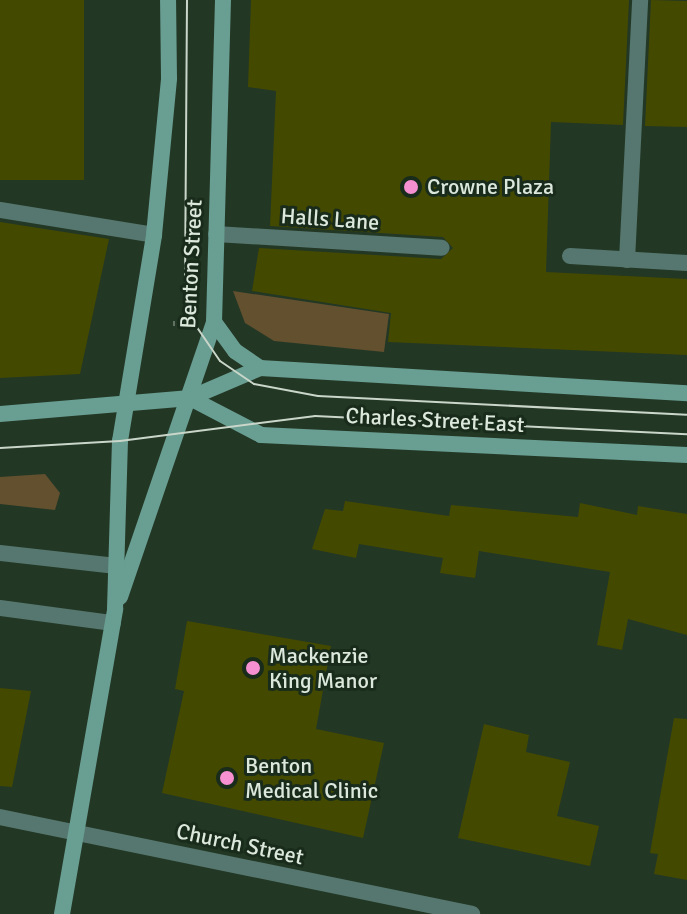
<!DOCTYPE html>
<style>
body{margin:0}
#map{position:relative;width:687px;height:914px;overflow:hidden;background:#233725;font-family:Signika,sans-serif}
div>[style]{position:absolute}
[style*='--x']{left:calc(var(--x)*1px);top:calc(var(--y)*1px);width:calc(var(--w)*1px);rotate:calc(var(--a)*1deg)}
.green>*{inset:0;background:#62502f}
.building>*{inset:0;background:#444900;transform-origin:0 0}
.path>*{height:5px;margin-top:-2.5px;transform-origin:0;background:repeating-linear-gradient(90deg,#617262 0 2px,transparent 0 8px)}
.service>*{height:16px;margin:-8px;padding:0 8px;transform-origin:8px;border-radius:8px;background:#56776f}
.minor>*{height:16px;margin:-8px;padding:0 8px;transform-origin:8px;border-radius:8px;background:#56776f}
.secondary>*{height:16px;margin:-8px;padding:0 8px;transform-origin:8px;border-radius:8px;background:#699e92}
.tram>*{height:2px;margin:-1px;padding:0 1px;transform-origin:1px;border-radius:1px;background:#c9d6c9}
.dots>*{width:22px;height:22px;translate:-50% -50%;box-sizing:border-box;border:4px solid #192c1b;border-radius:50%}
span{translate:-50% -50%;white-space:nowrap;text-align:center;line-height:1.15;-webkit-text-stroke:6px #192c1b;paint-order:stroke}
.poi-label{font-size:22px;color:#dce8dc}
.left{translate:0 -50%;text-align:left}
.street-label{font-size:22px;color:#dce8dc}
</style>
<div id="map">
<div class="green">
<i style="clip-path:polygon(233px 291px,389px 314px,384px 352px,274px 341px,245px 323px)"></i>
<i style="clip-path:polygon(45px 474px,60px 493px,55px 510px,0 504px,0 477px)"></i>
</div>
<div class="building">
<i style="left:0;top:0;width:84px;height:180px"></i>
<i style="clip-path:polygon(251px 0,629px 0,623px 125px,551px 122px,546px 272px,687px 279px,687px 355px,388px 342px,391px 313px,252px 291px,259px 248px,441px 259px,453px 248px,443px 237px,270px 226px,276px 91px,248px 87px)"></i>
<i style="clip-path:polygon(651px 0,687px 1px,687px 127px,645px 126px)"></i>
<i style="clip-path:polygon(0 222px,109px 239px,80px 374px,0 378px)"></i>
<i style="clip-path:polygon(345px 501px,449px 516px,451px 505px,578px 517px,580px 503px,637px 515px,638px 506px,687px 514px,687px 635px,628px 619px,622px 650px,597px 645px,610px 572px,479px 551px,475px 578px,440px 573px,443px 558px,359px 544px,356px 558px,312px 549px,325px 509px,343px 511px)"></i>
<i style="clip-path:polygon(187px 621px,331px 646px,316px 729px,384px 743px,363px 838px,162px 793px,184px 691px,175px 689px)"></i>
<i style="clip-path:polygon(0 688px,31px 691px,12px 787px,0 786px)"></i>
<i style="clip-path:polygon(674px 718px,687px 719px,687px 880px,654px 874px,658px 854px,650px 853px)"></i>
<i style="clip-path:polygon(484px 724px,529px 735px,526px 752px,570px 762px,557px 816px,599px 826px,590px 866px,458px 838px)"></i>
</div>
<div class="path">
<i style="--x:173;--y:323;--w:7;--a:0"></i>
</div>
<div class="service">
<i style="--x:0;--y:210;--w:156;--a:9.2"></i>
<i style="--x:216;--y:234;--w:226;--a:3.5"></i>
<i style="--x:570;--y:256;--w:117;--a:3.4"></i>
<i style="--x:627;--y:260;--w:260;--a:-87.1"></i>
<i style="--x:0;--y:553;--w:117;--a:6.4"></i>
<i style="--x:0;--y:608;--w:114;--a:7.6"></i>
</div>
<div class="minor">
<i style="--x:0;--y:817;--w:482;--a:11.6"></i>
</div>
<div class="secondary">
<i style="--x:214;--y:322;--w:36;--a:54"></i>
<i style="--x:235;--y:351;--w:30;--a:34"></i>
<i style="--x:190;--y:398;--w:80;--a:27.5"></i>
<i style="--x:261;--y:435;--w:426;--a:2.7"></i>
<i style="--x:0;--y:414;--w:191;--a:-4.8"></i>
<i style="--x:190;--y:398;--w:76;--a:-23.2"></i>
<i style="--x:260;--y:368;--w:428;--a:3.4"></i>
<i style="--x:120;--y:597;--w:291;--a:-71.1"></i>
<i style="--x:214;--y:322;--w:322;--a:-88.4"></i>
<i style="--x:62;--y:914;--w:310;--a:-80.1"></i>
<i style="--x:115;--y:609;--w:168;--a:-88.3"></i>
<i style="--x:120;--y:441;--w:209;--a:-80.6"></i>
<i style="--x:154;--y:235;--w:158;--a:-84.5"></i>
<i style="--x:169;--y:78;--w:78;--a:-90.7"></i>
</div>
<div class="tram">
<i style="--x:187;--y:0;--w:284;--a:90.4"></i>
<i style="--x:185;--y:284;--w:40;--a:77"></i>
<i style="--x:194;--y:323;--w:46;--a:55.6"></i>
<i style="--x:220;--y:361;--w:41;--a:34.1"></i>
<i style="--x:254;--y:384;--w:65;--a:10.6"></i>
<i style="--x:318;--y:396;--w:369;--a:2.9"></i>
<i style="--x:0;--y:448;--w:120;--a:-3.3"></i>
<i style="--x:120;--y:441;--w:197;--a:-7.3"></i>
<i style="--x:315;--y:416;--w:372;--a:2.8"></i>
</div>
<div class="dots">
<i style="left:411px;top:187px;background:#f690d0"></i>
<i style="left:253px;top:668px;background:#f690d0"></i>
<i style="left:227px;top:778px;background:#f690d0"></i>
</div>
<div class="poi-label">
<span class="left" style="left:427px;top:187px">Crowne Plaza</span>
<span class="left" style="left:269px;top:668px">Mackenzie<br>King Manor</span>
<span class="left" style="left:245px;top:778px">Benton<br>Medical Clinic</span>
</div>
<div class="street-label">
<span style="left:330px;top:219px;rotate:4deg">Halls Lane</span>
<span style="left:191px;top:264px;rotate:-87deg">Benton Street</span>
<span style="left:435px;top:420px;rotate:3deg">Charles Street East</span>
<span style="left:240px;top:844px;rotate:12deg">Church Street</span>
</div>
</div>
